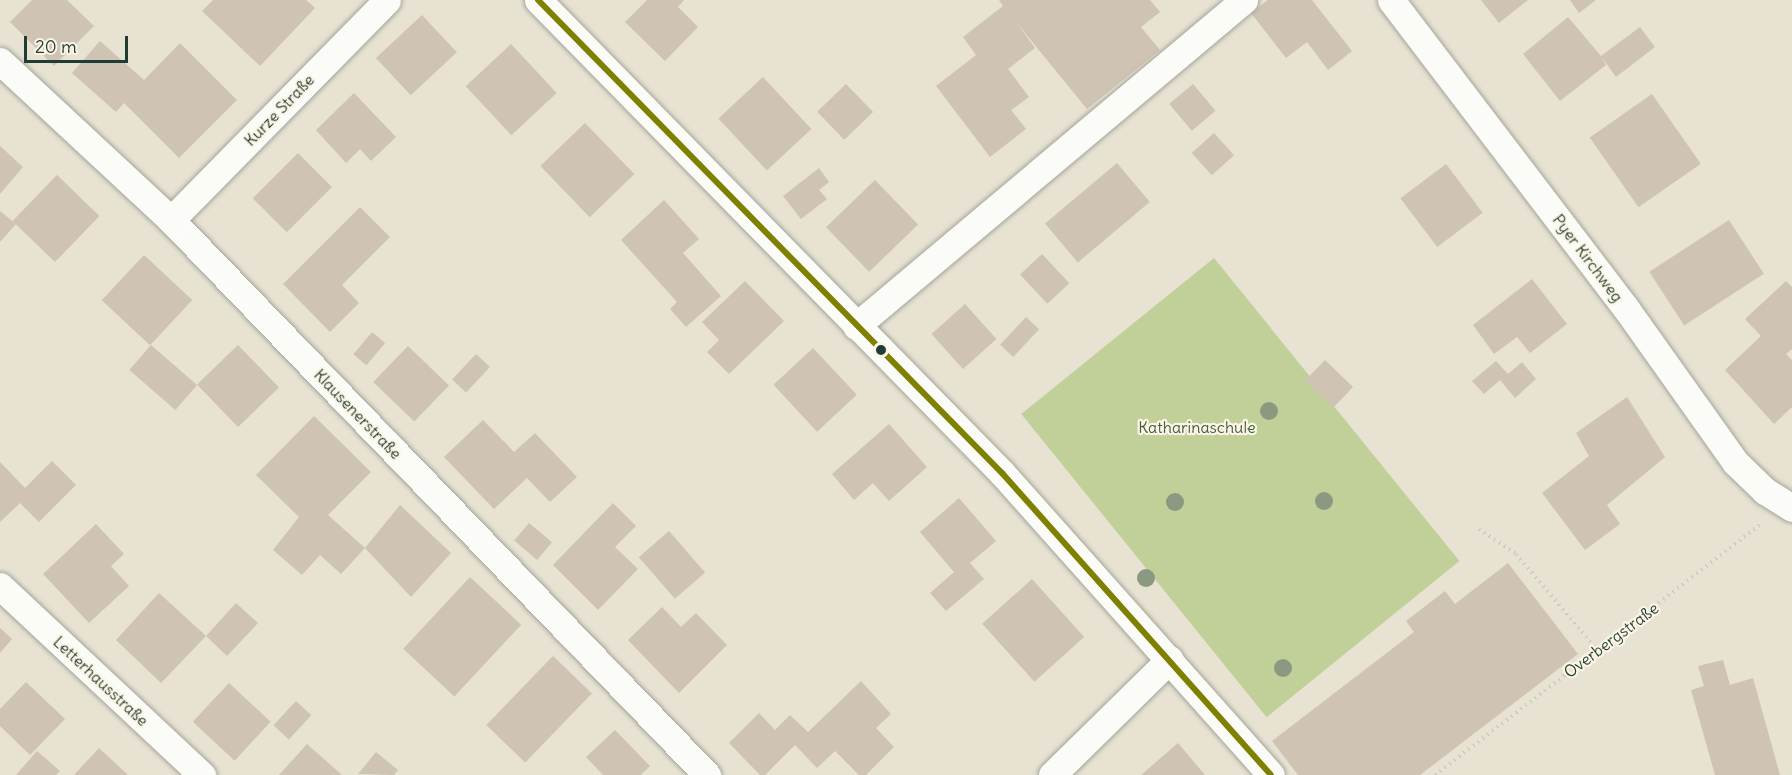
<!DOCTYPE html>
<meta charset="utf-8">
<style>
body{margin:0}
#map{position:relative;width:1792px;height:775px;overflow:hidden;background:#e7e2d2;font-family:Delius,sans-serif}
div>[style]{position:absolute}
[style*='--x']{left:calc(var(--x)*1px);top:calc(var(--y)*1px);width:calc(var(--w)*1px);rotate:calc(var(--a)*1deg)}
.green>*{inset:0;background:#c0d098;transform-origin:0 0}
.building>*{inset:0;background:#cfc3b4;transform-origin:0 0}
.path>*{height:4px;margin-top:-2px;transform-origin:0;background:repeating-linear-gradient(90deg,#cacbc7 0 1.5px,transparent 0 6px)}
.roads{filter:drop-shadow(0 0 2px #a4a59a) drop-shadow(0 0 2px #a4a59a)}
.street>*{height:27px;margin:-13.5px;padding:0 13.5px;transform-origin:13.5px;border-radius:13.5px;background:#fbfbf8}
.bus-1>*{height:6px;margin:-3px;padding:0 3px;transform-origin:3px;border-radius:3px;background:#808000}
.trees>*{width:18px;height:18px;margin:-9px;border-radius:50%;background:#8b9982}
.dots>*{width:16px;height:16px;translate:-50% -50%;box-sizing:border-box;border:3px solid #fcf5e5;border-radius:50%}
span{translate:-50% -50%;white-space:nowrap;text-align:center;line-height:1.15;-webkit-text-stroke:4.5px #fcf5e5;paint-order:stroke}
.street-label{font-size:16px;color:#1f3d34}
.park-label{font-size:16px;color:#405e41}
.scale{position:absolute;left:24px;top:36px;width:104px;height:27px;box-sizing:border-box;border:3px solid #1f3d34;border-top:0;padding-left:8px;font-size:18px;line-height:21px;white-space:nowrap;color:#1f3d34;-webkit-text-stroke:4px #fcf5e5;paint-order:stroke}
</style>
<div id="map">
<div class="green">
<i style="left:1214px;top:258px;width:390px;height:248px;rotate:51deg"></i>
</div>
<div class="building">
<i style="clip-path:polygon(32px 0,67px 0,94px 26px,54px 66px,10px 22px)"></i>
<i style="clip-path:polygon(213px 0,306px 0,315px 8px,260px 66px,202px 11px)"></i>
<i style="clip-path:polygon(647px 0,684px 0,678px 7px,698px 27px,665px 61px,625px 22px)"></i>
<i style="clip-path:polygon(999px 0,1150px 0,1160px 12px,1141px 27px,1160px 50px,1087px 109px,1016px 22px,1035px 48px,1008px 69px,1029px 97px,1011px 110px,1026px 129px,990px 157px,936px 86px,976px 55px,963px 37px,1003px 6px)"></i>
<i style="clip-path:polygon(1268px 0,1312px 0,1352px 51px,1328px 70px,1307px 42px,1286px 58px,1251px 13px)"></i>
<i style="clip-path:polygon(1481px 0,1528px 0,1499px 23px)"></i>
<i style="clip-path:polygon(1570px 0,1596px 0,1579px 13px)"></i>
<i style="left:422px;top:15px;width:51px;height:63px;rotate:47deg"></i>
<i style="clip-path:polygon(1568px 17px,1601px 56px,1640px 27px,1655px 47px,1616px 77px,1601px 56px,1606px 65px,1560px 101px,1523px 54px)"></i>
<i style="clip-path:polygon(100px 41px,144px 80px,180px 43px,237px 100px,179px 158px,124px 103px,116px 112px,72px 73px)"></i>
<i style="left:511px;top:44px;width:67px;height:62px;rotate:47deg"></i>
<i style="left:763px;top:77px;width:71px;height:61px;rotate:47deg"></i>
<i style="left:846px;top:84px;width:39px;height:40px;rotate:46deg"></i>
<i style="left:1193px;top:84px;width:35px;height:31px;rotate:50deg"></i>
<i style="clip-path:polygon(354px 93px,396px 137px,371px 161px,360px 149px,346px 163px,316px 130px)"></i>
<i style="left:1652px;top:94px;width:85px;height:76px;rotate:55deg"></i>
<i style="left:585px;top:123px;width:71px;height:62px;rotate:46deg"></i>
<i style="left:1214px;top:133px;width:30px;height:30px;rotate:48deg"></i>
<i style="clip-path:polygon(0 146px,23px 167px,0 194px)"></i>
<i style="left:298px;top:153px;width:48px;height:64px;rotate:45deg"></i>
<i style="left:1117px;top:163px;width:51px;height:94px;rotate:50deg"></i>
<i style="left:1446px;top:164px;width:61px;height:57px;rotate:53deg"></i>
<i style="clip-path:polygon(819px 168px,829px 182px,819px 190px,827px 199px,801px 219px,783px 196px)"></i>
<i style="left:57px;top:175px;width:59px;height:64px;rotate:44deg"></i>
<i style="left:875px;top:180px;width:62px;height:68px;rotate:46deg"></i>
<i style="clip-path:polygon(664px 200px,699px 239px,683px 253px,721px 296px,686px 327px,670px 309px,677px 302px,621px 240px)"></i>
<i style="clip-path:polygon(360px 207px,390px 237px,342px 285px,359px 303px,330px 332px,283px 284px)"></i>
<i style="clip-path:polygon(0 211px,16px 224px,0 242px)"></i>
<i style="left:1729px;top:220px;width:64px;height:95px;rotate:57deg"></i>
<i style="left:1042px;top:254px;width:40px;height:30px;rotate:47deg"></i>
<i style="left:144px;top:255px;width:66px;height:62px;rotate:43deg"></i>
<i style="clip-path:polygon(1532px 279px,1567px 324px,1530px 353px,1517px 337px,1494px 354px,1473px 325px)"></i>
<i style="clip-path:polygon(745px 281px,784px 321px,729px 374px,707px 352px,719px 340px,702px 322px)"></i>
<i style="clip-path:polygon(1786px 281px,1792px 287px,1792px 349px,1786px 354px,1792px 360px,1792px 407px,1774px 424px,1725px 370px,1761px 336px,1745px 319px)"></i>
<i style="left:965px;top:304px;width:47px;height:45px;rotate:48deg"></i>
<i style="left:1026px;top:317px;width:18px;height:38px;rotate:43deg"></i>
<i style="left:372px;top:332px;width:17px;height:29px;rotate:40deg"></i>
<i style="left:151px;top:345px;width:61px;height:33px;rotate:41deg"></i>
<i style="left:238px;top:345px;width:59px;height:57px;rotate:46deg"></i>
<i style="left:408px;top:346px;width:57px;height:50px;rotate:44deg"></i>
<i style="left:813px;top:348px;width:64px;height:54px;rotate:47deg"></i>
<i style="left:476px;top:354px;width:19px;height:35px;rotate:43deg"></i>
<i style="left:1325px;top:360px;width:39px;height:29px;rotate:44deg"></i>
<i style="clip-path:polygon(1496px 361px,1508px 374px,1522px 362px,1536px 379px,1515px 398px,1500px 380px,1484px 394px,1472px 381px)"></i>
<i style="clip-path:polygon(1627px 397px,1665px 457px,1607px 505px,1620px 524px,1585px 550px,1542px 493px,1589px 456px,1576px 433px)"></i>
<i style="clip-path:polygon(314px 416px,371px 472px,328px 515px,365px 548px,341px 574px,320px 555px,302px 575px,273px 550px,299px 517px,256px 475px)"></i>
<i style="clip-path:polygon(483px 420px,514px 452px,535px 433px,577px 477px,550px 502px,527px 478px,494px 509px,444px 457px)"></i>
<i style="clip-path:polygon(889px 424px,927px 467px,889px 501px,873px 483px,854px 500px,832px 474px)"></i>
<i style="clip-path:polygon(52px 461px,76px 485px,39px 522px,20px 503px,0 522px,0 462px,25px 488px)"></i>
<i style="clip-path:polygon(959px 498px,996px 541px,970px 563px,984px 579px,946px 611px,930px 593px,954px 572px,920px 532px)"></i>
<i style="clip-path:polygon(613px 503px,636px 526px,615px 547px,638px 569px,598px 610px,553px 565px)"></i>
<i style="clip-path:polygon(400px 505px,451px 553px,411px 597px,365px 548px)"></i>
<i style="left:529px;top:523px;width:30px;height:23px;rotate:40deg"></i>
<i style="clip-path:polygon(96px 524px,124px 554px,111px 566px,129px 586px,89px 623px,43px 574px)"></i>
<i style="left:669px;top:531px;width:55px;height:40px;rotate:49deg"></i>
<i style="clip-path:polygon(1508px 563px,1578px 654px,1420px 775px,1298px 775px,1272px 741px,1414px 632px,1406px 621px,1445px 591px,1455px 604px)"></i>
<i style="left:470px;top:577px;width:70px;height:98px;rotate:43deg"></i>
<i style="left:1032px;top:579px;width:78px;height:67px;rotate:48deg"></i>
<i style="clip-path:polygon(159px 593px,206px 636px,236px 603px,258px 623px,227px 656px,206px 636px,161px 683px,116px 640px)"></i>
<i style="clip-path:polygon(662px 607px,681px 627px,696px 613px,727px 645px,679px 693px,628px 640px)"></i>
<i style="clip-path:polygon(0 628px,12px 639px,0 653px)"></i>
<i style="left:553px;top:656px;width:54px;height:96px;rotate:44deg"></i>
<i style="clip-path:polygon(1723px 660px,1730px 685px,1753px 678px,1780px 775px,1715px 775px,1691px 690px,1704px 686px,1698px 666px)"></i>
<i style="clip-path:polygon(861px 681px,891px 714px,876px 728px,894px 747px,866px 775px,859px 775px,835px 751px,817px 768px,795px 745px,765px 775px,760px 775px,729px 743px,759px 713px,775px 730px,790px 715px,808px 732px)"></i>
<i style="clip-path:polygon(26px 682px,65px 719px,30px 755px,0 726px,0 709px)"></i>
<i style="left:229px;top:683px;width:57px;height:53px;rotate:43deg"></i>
<i style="left:296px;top:701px;width:21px;height:33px;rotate:43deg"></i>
<i style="clip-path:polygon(615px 730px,650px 766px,641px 775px,603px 775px,586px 757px)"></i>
<i style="clip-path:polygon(1178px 743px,1205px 775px,1141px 775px)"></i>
<i style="clip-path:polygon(307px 744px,342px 775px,279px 775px)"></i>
<i style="clip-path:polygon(99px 748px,128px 775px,74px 775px)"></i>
<i style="clip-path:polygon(37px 751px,60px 771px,56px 775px,16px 775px)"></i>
<i style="clip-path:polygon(376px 752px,398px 770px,394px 775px,358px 774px)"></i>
</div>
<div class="path">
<i style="--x:1479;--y:529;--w:45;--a:34"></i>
<i style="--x:1516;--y:554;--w:126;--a:49.8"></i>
<i style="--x:1435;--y:775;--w:410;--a:-37.6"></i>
</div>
<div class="roads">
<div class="street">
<i style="--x:538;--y:0;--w:663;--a:45.55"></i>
<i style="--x:1002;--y:473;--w:404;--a:48.3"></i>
<i style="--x:1391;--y:0;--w:386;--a:52.7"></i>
<i style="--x:1625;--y:307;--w:190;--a:54.6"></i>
<i style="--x:1735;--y:462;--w:42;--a:44"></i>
<i style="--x:1765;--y:491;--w:32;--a:32"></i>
<i style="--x:0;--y:61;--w:233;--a:42.9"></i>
<i style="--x:171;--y:220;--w:772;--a:46"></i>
<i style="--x:171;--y:220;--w:308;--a:-45.5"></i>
<i style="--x:856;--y:326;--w:507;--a:-40.04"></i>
<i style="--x:0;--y:586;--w:277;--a:43.1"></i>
<i style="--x:1052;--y:775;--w:165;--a:-44.5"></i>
</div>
</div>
<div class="bus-1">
<i style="--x:538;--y:0;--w:663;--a:45.55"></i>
<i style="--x:1002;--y:473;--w:404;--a:48.3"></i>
</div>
<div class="trees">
<i style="left:1269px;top:411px"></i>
<i style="left:1324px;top:501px"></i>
<i style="left:1175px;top:502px"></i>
<i style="left:1146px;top:578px"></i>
<i style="left:1283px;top:668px"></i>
</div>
<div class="dots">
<i style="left:881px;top:350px;background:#1f3d34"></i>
</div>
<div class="street-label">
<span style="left:279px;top:110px;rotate:-46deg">Kurze Straße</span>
<span style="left:1588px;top:258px;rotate:53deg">Pyer Kirchweg</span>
<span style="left:358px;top:414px;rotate:46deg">Klausenerstraße</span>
<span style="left:1611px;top:640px;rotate:-37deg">Overbergstraße</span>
<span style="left:101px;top:681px;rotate:43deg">Letterhausstraße</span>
</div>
<div class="park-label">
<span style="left:1197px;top:427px">Katharinaschule</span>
</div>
<div class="scale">20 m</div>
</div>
